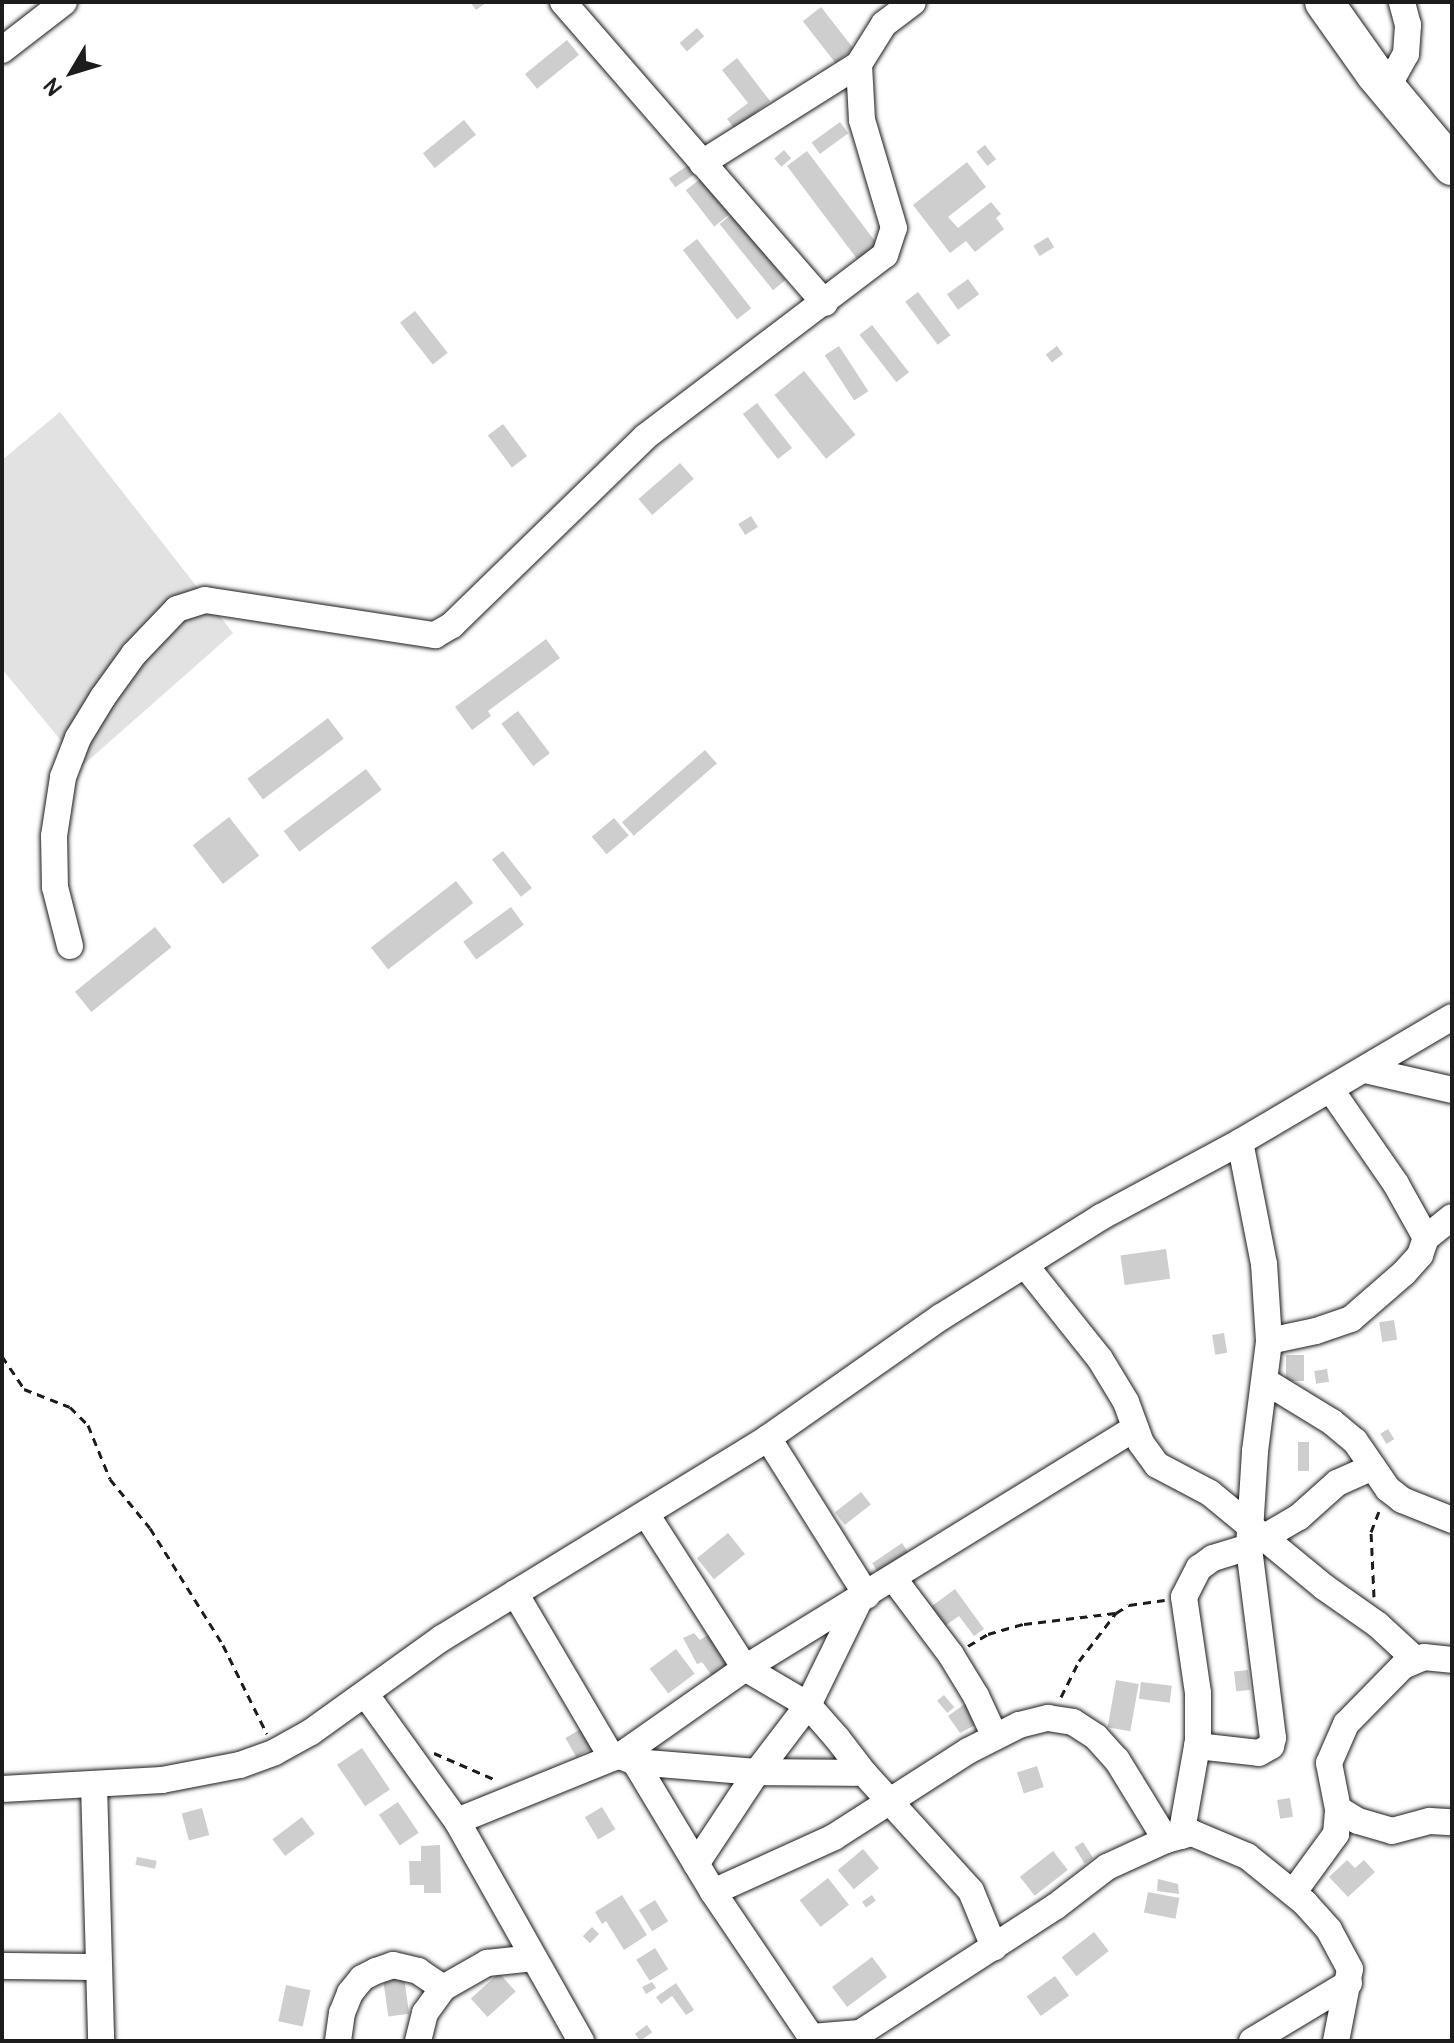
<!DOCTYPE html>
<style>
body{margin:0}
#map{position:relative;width:1454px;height:2043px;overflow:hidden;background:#fff;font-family:Pangolin,sans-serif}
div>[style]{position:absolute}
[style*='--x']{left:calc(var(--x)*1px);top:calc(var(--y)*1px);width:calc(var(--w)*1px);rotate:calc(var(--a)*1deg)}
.green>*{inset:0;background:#e2e2e2}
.building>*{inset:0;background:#cecece;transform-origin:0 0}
.path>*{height:3px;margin-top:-1.5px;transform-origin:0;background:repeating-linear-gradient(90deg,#1c1c1c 0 8px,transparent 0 14px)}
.roads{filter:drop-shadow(0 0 2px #1c1c1c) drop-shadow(0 0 2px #1c1c1c)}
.minor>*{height:26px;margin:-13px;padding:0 13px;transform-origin:13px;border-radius:13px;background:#fff}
.highway>*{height:38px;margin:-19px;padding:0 19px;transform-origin:19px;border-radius:19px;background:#fff}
span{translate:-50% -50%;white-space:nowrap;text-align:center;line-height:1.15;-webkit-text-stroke:7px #fff;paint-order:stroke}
.frame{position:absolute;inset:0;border:4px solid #1c1c1c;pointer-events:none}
.north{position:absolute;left:32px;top:32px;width:80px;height:80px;-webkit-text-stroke:6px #fff;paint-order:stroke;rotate:232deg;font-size:22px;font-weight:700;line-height:32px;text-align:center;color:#1c1c1c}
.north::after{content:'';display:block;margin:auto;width:28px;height:36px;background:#1c1c1c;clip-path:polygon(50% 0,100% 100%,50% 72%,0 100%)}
</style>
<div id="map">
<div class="green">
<i style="clip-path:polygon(60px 412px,233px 633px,82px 766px,2px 669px,2px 460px)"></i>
</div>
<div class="building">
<i style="clip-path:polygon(470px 2px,487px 2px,476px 10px)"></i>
<i style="left:821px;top:7px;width:53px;height:23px;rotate:52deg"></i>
<i style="left:697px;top:28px;width:11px;height:23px;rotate:49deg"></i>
<i style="left:567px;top:40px;width:19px;height:54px;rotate:51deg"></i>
<i style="clip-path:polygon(737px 58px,770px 101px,755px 113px,758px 117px,738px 133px,727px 119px,748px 103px,722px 70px)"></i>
<i style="left:464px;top:120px;width:19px;height:53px;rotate:51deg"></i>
<i style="left:840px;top:122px;width:14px;height:35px;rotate:54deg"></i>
<i style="left:985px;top:145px;width:18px;height:11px;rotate:52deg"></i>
<i style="left:784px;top:150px;width:11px;height:13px;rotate:49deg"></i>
<i style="left:807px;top:151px;width:128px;height:25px;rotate:53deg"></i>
<i style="left:693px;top:162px;width:11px;height:29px;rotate:56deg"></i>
<i style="clip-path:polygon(967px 162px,986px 187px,948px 217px,958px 228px,991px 202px,1001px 214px,996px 218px,1004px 229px,975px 252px,966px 241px,950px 253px,913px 205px)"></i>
<i style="left:704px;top:176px;width:46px;height:23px;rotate:52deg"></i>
<i style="left:732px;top:214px;width:85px;height:16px;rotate:51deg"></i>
<i style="left:1048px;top:237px;width:12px;height:17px;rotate:59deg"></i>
<i style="left:697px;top:239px;width:88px;height:18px;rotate:52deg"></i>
<i style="left:968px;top:279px;width:19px;height:26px;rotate:54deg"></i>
<i style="left:918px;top:292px;width:54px;height:16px;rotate:53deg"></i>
<i style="left:415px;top:311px;width:53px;height:19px;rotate:52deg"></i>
<i style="left:872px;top:325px;width:60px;height:16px;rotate:52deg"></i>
<i style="left:839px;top:346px;width:54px;height:17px;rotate:57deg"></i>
<i style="left:1057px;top:346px;width:10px;height:14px;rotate:53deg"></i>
<i style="left:804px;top:371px;width:82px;height:38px;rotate:51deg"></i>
<i style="left:757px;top:403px;width:57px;height:18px;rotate:52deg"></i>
<i style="left:503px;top:424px;width:40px;height:19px;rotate:53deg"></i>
<i style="left:680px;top:463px;width:21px;height:55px;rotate:49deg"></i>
<i style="left:751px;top:516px;width:13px;height:15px;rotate:58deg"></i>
<i style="clip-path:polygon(546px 639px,560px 658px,488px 711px,491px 716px,472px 730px,455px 707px)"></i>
<i style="left:518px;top:711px;width:53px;height:21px;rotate:53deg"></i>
<i style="left:328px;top:718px;width:26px;height:101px;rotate:53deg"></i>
<i style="left:705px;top:750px;width:18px;height:110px;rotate:49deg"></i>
<i style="left:366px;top:769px;width:26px;height:103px;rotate:53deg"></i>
<i style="left:229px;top:817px;width:49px;height:46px;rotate:52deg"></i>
<i style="left:614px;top:818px;width:23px;height:29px;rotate:50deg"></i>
<i style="left:503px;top:851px;width:47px;height:14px;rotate:52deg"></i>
<i style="left:456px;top:881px;width:28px;height:108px;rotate:52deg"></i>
<i style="left:511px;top:907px;width:22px;height:59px;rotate:54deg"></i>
<i style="left:155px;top:927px;width:26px;height:103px;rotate:51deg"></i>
<i style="left:1166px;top:1249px;width:30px;height:46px;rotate:82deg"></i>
<i style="left:1394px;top:1320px;width:20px;height:15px;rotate:81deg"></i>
<i style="left:1224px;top:1333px;width:20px;height:12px;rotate:81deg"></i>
<i style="left:1286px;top:1355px;width:18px;height:26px"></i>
<i style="left:1327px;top:1369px;width:13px;height:13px;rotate:81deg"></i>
<i style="left:1388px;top:1429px;width:12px;height:9px;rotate:59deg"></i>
<i style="left:1298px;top:1442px;width:11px;height:29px"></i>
<i style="left:861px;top:1492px;width:16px;height:33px;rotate:52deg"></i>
<i style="left:728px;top:1533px;width:27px;height:40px;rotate:51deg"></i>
<i style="left:902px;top:1543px;width:23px;height:36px;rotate:56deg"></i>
<i style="clip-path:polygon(955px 1589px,984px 1629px,974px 1636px,959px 1616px,942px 1628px,928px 1609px)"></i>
<i style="clip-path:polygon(724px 1625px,742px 1651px,725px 1662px,729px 1666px,712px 1676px,702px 1662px,697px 1664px,683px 1638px,694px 1633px,700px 1640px)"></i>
<i style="left:676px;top:1649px;width:31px;height:33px;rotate:53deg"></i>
<i style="left:1248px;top:1670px;width:20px;height:14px;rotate:84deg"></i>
<i style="left:1116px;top:1680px;width:23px;height:48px;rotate:10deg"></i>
<i style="left:1141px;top:1682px;width:31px;height:17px;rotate:7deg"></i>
<i style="left:944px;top:1695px;width:16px;height:9px;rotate:50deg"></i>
<i style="clip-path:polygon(976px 1696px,987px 1719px,960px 1733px,948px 1716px)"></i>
<i style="left:600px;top:1718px;width:22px;height:40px;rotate:60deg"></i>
<i style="left:362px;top:1748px;width:50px;height:30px;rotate:56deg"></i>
<i style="left:1037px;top:1766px;width:22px;height:21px;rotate:72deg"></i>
<i style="left:1290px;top:1798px;width:19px;height:13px;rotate:81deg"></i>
<i style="left:398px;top:1802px;width:37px;height:23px;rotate:56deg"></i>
<i style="left:602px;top:1807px;width:26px;height:20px;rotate:59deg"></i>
<i style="left:202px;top:1808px;width:28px;height:21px;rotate:75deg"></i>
<i style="left:302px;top:1817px;width:21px;height:37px;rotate:53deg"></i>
<i style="left:1083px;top:1842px;width:19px;height:10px;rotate:58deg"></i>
<i style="clip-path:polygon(440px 1845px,441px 1893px,424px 1893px,424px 1885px,410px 1885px,409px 1861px,421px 1861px,421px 1846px)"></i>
<i style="left:863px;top:1849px;width:25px;height:33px;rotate:50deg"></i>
<i style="left:1053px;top:1851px;width:24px;height:42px;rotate:52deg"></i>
<i style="left:137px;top:1857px;width:20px;height:8px;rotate:11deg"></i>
<i style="clip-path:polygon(1347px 1860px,1355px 1868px,1364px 1860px,1375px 1872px,1348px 1897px,1329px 1877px)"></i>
<i style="left:828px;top:1878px;width:34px;height:36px;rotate:52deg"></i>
<i style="clip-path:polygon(1158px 1879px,1178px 1884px,1179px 1894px,1157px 1891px)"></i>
<i style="left:1148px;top:1892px;width:32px;height:21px;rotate:11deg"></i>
<i style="clip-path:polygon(622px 1895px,647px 1935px,624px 1950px,606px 1921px,602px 1924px,595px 1912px)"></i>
<i style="left:872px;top:1895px;width:7px;height:12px;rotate:56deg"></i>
<i style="left:655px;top:1900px;width:25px;height:19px;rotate:58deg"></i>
<i style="left:592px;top:1927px;width:10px;height:13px;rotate:45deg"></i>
<i style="left:1094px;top:1932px;width:24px;height:41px;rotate:52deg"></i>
<i style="left:655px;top:1948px;width:25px;height:22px;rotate:58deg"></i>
<i style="left:872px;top:1957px;width:25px;height:50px;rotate:53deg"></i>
<i style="left:499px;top:1973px;width:25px;height:38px;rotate:48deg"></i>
<i style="left:1055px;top:1976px;width:24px;height:35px;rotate:54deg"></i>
<i style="left:404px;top:1977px;width:37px;height:21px;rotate:82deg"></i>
<i style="clip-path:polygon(652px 1982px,656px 1988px,646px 1994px,642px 1987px)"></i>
<i style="clip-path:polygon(676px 1983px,694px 2010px,686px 2015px,672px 1996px,661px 2004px,656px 1997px)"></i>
<i style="left:286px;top:1985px;width:25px;height:37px;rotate:12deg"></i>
<i style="left:647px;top:2025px;width:9px;height:15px;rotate:54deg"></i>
</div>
<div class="path">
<i style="--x:2;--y:1356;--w:40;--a:56"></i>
<i style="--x:24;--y:1389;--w:49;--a:21.4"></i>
<i style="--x:70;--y:1407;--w:25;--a:45"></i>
<i style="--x:88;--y:1425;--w:58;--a:67.8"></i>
<i style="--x:110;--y:1479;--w:63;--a:50.8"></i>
<i style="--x:150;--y:1528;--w:138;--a:58"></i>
<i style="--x:223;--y:1645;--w:99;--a:63.7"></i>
<i style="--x:1374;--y:1597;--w:65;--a:-92.6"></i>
<i style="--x:1371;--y:1532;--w:22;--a:-69"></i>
<i style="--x:968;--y:1646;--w:23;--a:-31"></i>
<i style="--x:988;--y:1634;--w:37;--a:-16"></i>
<i style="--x:1024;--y:1624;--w:92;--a:-6.9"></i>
<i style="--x:1061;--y:1697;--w:40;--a:-63.4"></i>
<i style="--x:1079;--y:1661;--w:61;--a:-52.4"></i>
<i style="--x:1116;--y:1613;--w:15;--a:-32"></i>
<i style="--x:1129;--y:1605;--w:36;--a:-8"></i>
<i style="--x:434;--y:1753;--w:68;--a:23.5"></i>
</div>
<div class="roads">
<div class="minor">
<i style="--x:563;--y:2;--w:399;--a:49"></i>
<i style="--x:2;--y:50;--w:78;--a:-37.7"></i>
<i style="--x:1387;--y:88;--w:39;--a:-61"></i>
<i style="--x:1406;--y:54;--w:29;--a:-86"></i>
<i style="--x:1408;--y:25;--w:24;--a:-105"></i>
<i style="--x:702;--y:163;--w:186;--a:-32.2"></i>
<i style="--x:70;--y:946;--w:61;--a:-104.3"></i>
<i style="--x:55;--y:887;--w:51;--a:-91.1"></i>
<i style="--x:54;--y:836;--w:60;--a:-81.3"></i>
<i style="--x:63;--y:777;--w:42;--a:-69"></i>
<i style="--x:78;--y:738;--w:48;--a:-58.6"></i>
<i style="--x:103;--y:697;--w:53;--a:-54.2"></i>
<i style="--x:134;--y:654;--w:62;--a:-46.3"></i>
<i style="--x:177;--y:609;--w:29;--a:-18"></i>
<i style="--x:205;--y:600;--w:233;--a:8.7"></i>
<i style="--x:435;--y:635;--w:20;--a:-30"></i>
<i style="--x:452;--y:625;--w:269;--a:-44.2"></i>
<i style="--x:645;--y:437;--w:301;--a:-37.2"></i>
<i style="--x:885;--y:255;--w:28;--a:-72"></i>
<i style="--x:894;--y:228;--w:113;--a:-106.5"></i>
<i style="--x:862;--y:120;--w:56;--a:-93.1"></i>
<i style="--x:859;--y:64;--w:47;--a:-58"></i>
<i style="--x:884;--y:24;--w:36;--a:-37"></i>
<i style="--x:1365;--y:1070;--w:89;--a:12.9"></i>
<i style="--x:1426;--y:1238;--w:33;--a:-39"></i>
<i style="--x:1025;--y:1265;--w:120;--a:51.4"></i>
<i style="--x:1100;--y:1359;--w:50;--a:58.8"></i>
<i style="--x:1126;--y:1402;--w:44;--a:69.9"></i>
<i style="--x:1141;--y:1443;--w:27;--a:54"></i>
<i style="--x:1157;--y:1465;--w:60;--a:27.8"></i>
<i style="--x:1210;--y:1493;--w:148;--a:39.5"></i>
<i style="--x:1324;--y:1587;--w:66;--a:35.1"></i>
<i style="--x:1378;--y:1625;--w:50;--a:42.6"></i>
<i style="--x:1269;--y:1341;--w:48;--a:-12"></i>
<i style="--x:1316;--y:1331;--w:37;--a:-19"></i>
<i style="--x:1351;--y:1319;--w:70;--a:-41"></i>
<i style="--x:1404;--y:1273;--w:24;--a:-48"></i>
<i style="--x:1420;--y:1255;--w:18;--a:-71"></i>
<i style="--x:1426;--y:1238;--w:62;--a:-119.1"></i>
<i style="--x:1396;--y:1184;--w:114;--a:-124.7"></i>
<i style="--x:1265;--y:1381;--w:79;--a:31.5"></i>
<i style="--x:1332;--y:1422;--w:30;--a:40"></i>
<i style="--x:1355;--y:1441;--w:58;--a:55.5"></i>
<i style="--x:1388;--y:1489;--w:18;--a:38"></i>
<i style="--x:1402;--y:1500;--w:54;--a:21.8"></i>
<i style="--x:768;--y:1438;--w:186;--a:57.9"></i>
<i style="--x:646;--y:1514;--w:183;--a:57.3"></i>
<i style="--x:745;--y:1668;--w:73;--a:30.4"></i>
<i style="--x:808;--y:1705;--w:44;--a:48.7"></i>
<i style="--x:837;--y:1738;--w:44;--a:52.4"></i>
<i style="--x:864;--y:1773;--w:159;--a:47.8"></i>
<i style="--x:971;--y:1891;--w:61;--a:67.7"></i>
<i style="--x:1263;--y:1538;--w:42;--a:-30.3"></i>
<i style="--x:1299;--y:1517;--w:51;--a:-41.8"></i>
<i style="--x:1337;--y:1483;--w:39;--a:-24"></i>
<i style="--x:894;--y:1579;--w:95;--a:53.1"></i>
<i style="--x:951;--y:1655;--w:48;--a:58.6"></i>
<i style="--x:976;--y:1696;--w:45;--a:65.1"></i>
<i style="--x:515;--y:1593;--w:191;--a:59.5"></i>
<i style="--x:366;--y:1695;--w:155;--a:54.2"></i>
<i style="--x:457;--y:1821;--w:253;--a:60.6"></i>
<i style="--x:1197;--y:1746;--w:62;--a:6.4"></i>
<i style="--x:1259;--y:1753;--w:14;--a:-30"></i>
<i style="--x:1271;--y:1746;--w:8;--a:-76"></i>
<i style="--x:1273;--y:1738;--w:193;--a:-97.2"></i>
<i style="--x:1249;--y:1547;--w:96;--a:-86.4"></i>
<i style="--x:1255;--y:1451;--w:111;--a:-82.7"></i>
<i style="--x:1269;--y:1341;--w:77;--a:-93.7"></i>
<i style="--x:1264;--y:1264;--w:124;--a:-101.1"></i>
<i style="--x:620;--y:1756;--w:153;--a:-35.1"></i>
<i style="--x:745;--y:1668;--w:458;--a:-31.6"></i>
<i style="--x:635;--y:1762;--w:122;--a:4.7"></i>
<i style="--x:757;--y:1772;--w:107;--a:0.5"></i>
<i style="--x:94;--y:1784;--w:257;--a:88.4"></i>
<i style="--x:2;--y:1789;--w:160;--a:-3.2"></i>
<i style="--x:162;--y:1780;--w:79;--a:-10.9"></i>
<i style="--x:240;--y:1765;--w:37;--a:-20"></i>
<i style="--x:275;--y:1752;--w:41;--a:-29.1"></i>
<i style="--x:311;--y:1732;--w:161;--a:-35.7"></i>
<i style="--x:442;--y:1638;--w:382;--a:-31.5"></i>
<i style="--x:768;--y:1438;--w:211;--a:-35"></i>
<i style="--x:941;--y:1317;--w:189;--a:-32"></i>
<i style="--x:1101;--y:1217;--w:158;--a:-28.3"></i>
<i style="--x:1240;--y:1142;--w:246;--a:-30.5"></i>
<i style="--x:1338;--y:1809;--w:23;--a:31"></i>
<i style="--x:1358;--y:1821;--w:35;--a:16"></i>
<i style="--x:1392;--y:1831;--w:39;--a:-15"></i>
<i style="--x:1430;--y:1821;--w:22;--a:3"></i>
<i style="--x:457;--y:1821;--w:167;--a:-22.1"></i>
<i style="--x:612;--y:1758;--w:8;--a:-14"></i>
<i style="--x:620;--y:1756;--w:16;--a:22"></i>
<i style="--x:635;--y:1762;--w:152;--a:59"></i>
<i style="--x:713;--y:1892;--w:180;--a:55.9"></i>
<i style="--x:1181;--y:1836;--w:97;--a:-79.9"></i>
<i style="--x:1198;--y:1741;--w:48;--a:-90"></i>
<i style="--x:1198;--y:1693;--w:97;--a:-98.3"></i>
<i style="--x:1184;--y:1597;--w:33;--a:-63"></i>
<i style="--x:1199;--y:1568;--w:17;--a:-36"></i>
<i style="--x:1213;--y:1558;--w:38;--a:-17"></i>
<i style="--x:696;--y:1864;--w:110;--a:-56.5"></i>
<i style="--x:757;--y:1772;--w:84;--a:-52.7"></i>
<i style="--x:808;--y:1705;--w:116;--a:-63.9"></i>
<i style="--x:713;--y:1892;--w:133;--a:-24.4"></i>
<i style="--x:834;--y:1837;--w:159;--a:-32.7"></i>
<i style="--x:968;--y:1751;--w:57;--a:-27"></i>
<i style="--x:1019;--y:1725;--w:30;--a:-14"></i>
<i style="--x:1048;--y:1718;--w:25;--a:9"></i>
<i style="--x:1073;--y:1722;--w:27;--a:33"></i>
<i style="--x:1096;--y:1737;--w:31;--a:48"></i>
<i style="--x:1117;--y:1760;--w:94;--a:58.5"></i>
<i style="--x:1293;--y:1893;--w:73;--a:-53.9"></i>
<i style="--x:1336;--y:1834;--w:25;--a:-85"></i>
<i style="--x:1338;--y:1809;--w:47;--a:-101.1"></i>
<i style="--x:1329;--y:1763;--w:43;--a:-66.4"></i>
<i style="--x:1346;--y:1724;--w:81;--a:-45.5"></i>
<i style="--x:1403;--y:1666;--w:23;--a:-23"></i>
<i style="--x:1424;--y:1657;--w:28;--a:6"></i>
<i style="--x:2;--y:1966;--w:97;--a:0.6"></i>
<i style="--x:811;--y:2037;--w:49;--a:-4.7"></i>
<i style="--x:860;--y:2033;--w:232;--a:-32.9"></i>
<i style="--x:1055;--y:1907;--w:66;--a:-37.6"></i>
<i style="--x:1107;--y:1867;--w:65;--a:-24.6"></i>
<i style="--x:1166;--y:1840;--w:27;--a:-15"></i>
<i style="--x:1192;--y:1833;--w:60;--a:22.7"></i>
<i style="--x:1247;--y:1856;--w:75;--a:39"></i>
<i style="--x:1305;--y:1903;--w:36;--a:48"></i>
<i style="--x:1329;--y:1930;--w:44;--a:61.7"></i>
<i style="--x:1350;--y:1969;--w:73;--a:101"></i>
<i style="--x:338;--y:2041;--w:28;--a:-82"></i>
<i style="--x:342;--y:2013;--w:22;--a:-68"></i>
<i style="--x:350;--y:1993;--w:19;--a:-51"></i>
<i style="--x:362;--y:1978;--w:16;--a:-27"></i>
<i style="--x:376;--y:1971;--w:18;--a:-19"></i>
<i style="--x:393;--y:1965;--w:26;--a:13"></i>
<i style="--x:418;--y:1971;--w:30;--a:34"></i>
<i style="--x:418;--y:2041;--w:29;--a:-76"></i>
<i style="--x:425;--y:2013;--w:31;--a:-54"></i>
<i style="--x:443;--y:1988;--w:51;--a:-29.6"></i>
<i style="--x:487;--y:1963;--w:47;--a:-6.1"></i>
<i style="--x:1252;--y:2041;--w:113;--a:-30.9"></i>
</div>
<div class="highway">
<i style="--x:1324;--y:2;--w:88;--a:54.7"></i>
<i style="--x:1375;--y:74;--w:120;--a:50.1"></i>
</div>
</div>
<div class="frame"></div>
<div class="north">N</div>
</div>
